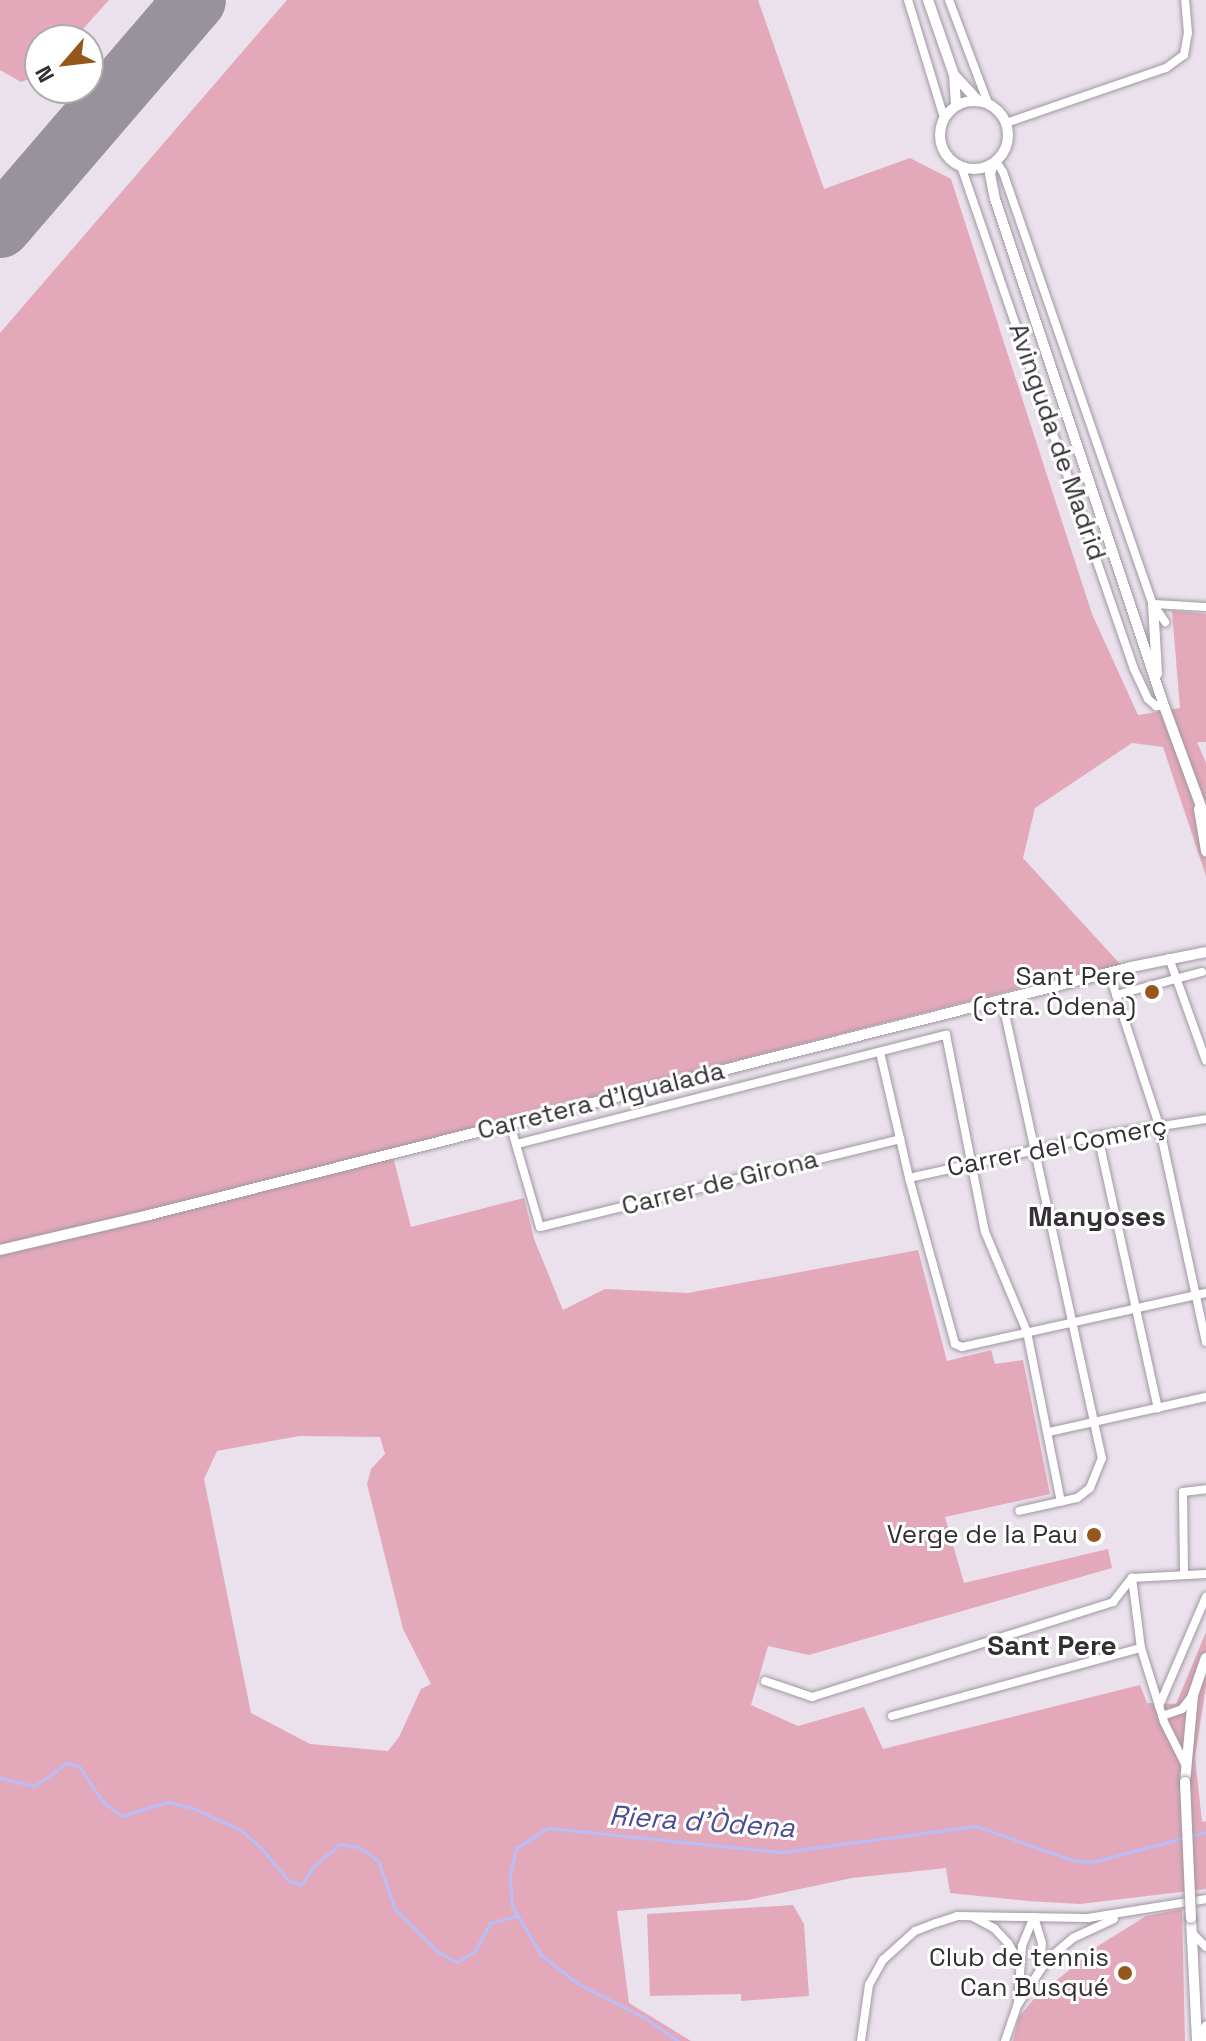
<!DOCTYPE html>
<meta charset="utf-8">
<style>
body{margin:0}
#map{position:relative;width:1206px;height:2041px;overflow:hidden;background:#eae1ec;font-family:"Space Grotesk",sans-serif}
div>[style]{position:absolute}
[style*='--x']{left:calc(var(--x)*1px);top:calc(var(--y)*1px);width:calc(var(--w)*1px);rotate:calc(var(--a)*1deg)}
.green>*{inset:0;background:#e3a9ba}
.stream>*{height:3px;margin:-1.5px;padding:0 1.5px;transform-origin:1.5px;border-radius:1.5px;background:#b7bef8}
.runway>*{height:62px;margin:-31px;padding:0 31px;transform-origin:31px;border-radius:31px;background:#98929a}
.roads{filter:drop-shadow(0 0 2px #9f97a1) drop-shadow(0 0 2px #9f97a1)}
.minor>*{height:8px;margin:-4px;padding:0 4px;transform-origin:4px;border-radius:4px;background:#fff}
.tertiary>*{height:10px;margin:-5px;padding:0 5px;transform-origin:5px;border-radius:5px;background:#fff}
.tertiary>.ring{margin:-5px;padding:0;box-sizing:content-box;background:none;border:10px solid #fff;border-radius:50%}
.bridges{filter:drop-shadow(0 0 2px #9f97a1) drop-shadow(0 0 2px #9f97a1)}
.tertiary-bridge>*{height:10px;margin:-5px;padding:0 5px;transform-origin:5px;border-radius:5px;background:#fff}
.dots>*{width:22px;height:22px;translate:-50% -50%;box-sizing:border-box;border:4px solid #fff;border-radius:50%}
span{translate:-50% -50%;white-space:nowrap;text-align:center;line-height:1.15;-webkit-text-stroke:6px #fff;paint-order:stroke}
.street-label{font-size:26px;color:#333034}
.poi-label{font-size:26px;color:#333034}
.right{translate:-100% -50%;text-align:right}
.neighbourhood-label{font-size:28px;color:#333034;font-weight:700}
.water-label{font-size:28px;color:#4a4e93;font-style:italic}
.north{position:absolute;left:24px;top:24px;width:80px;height:80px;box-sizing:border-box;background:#fff;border:2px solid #adacae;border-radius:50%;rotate:242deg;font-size:22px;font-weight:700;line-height:32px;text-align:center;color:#333034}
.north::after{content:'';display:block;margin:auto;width:28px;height:36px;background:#95571c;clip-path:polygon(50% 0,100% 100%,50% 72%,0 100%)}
</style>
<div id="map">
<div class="green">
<i style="clip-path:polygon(0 0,109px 0,73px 40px,40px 40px,40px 75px,21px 82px,0 70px)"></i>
<i style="clip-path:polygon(evenodd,287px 0,758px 0,824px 189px,910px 158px,951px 179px,1092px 614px,1138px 715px,1180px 708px,1172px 611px,1206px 614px,1206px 742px,1197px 742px,1206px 763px,1206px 876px,1163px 747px,1132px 743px,1035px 808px,1023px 858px,1121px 965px,1047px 981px,391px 1149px,411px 1227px,524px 1198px,534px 1239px,563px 1310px,605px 1289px,688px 1293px,918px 1250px,947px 1361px,991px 1350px,995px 1364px,1023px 1360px,1050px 1494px,945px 1517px,964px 1583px,1108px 1549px,1112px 1568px,809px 1655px,768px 1646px,751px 1705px,798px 1726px,864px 1707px,883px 1749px,1140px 1685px,1147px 1703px,1176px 1704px,1206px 1632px,1206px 1686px,1195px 1757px,1202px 1822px,1206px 1821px,1206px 1889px,1080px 1904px,1028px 1901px,950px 1893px,946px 1868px,852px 1878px,748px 1900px,617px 1911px,629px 2003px,691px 2041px,0 2041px,0 333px,287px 0,299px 1436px,380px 1437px,385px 1454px,371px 1469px,367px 1484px,403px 1629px,431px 1684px,421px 1689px,399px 1737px,388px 1751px,310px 1744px,251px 1713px,204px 1479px,217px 1451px,299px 1436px)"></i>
<i style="clip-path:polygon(793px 1905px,804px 1924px,809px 1996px,741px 2001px,741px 1994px,650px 1996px,647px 1914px)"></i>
<i style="clip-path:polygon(1182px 1909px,1185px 2041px,1013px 2041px,1019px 2017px,1033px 2000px,1098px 1946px,1146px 1916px)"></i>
</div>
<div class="stream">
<i style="--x:0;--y:1778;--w:35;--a:13"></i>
<i style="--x:34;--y:1786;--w:40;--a:-34.9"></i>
<i style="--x:67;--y:1763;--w:12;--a:14"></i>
<i style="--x:79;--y:1766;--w:43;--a:56.3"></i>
<i style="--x:103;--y:1802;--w:24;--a:36"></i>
<i style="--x:122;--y:1816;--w:47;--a:-17.3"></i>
<i style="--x:167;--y:1802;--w:27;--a:13"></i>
<i style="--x:193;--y:1808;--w:54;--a:25.1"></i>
<i style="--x:242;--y:1831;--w:25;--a:42"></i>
<i style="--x:261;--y:1848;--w:42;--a:49.8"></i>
<i style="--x:288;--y:1880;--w:14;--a:21"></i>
<i style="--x:301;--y:1885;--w:23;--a:-56"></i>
<i style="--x:314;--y:1866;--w:34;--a:-40"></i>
<i style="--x:340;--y:1844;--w:19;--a:9"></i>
<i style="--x:359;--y:1847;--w:24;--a:36"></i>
<i style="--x:378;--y:1861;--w:51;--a:70.5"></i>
<i style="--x:395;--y:1909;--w:61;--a:45"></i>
<i style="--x:438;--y:1952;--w:21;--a:28"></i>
<i style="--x:457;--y:1962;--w:21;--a:-31"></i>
<i style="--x:475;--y:1951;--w:32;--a:-62"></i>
<i style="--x:490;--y:1923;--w:27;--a:-15"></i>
<i style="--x:1191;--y:1836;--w:16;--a:-15"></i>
<i style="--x:678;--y:2041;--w:40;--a:-145.1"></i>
<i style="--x:645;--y:2018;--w:76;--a:-152.8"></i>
<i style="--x:577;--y:1983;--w:46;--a:-142.1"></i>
<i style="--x:541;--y:1955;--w:57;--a:-120.6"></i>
<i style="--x:512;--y:1906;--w:32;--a:-94"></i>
<i style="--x:510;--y:1874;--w:27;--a:-77"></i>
<i style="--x:516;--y:1848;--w:38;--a:-32"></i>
<i style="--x:548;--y:1828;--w:235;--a:5.9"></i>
<i style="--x:782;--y:1852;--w:196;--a:-7.6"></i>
<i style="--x:976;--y:1826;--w:102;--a:19.5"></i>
<i style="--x:1072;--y:1860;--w:20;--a:6"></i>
<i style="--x:1092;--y:1862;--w:94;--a:-14.8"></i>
</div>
<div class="runway">
<i style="--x:0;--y:227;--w:299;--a:-49.3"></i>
</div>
<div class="roads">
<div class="minor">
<i style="--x:908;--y:0;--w:123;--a:73"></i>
<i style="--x:949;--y:0;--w:110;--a:69.3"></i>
<i style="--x:1006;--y:123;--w:169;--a:-19"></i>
<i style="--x:1166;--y:68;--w:22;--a:-36"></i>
<i style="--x:1184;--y:55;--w:22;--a:-80"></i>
<i style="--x:1188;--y:33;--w:33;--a:-95"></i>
<i style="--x:996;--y:161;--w:13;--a:58"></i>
<i style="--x:1003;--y:172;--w:457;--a:70.9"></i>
<i style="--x:1153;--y:604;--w:22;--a:56"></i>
<i style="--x:961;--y:166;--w:532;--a:71.02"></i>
<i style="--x:1134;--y:669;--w:33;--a:65"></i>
<i style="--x:1148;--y:699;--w:11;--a:41"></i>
<i style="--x:1156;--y:706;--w:8;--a:0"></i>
<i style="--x:1153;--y:604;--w:53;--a:3.2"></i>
<i style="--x:1169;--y:958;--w:109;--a:70.2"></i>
<i style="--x:1109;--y:973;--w:160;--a:71.8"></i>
<i style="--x:1159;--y:1125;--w:222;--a:77.8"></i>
<i style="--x:1116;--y:995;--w:89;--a:-15"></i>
<i style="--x:1002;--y:1000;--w:469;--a:77.7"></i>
<i style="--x:1102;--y:1458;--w:32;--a:112"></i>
<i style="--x:1090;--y:1488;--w:16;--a:142"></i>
<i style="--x:1077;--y:1498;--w:59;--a:167.4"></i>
<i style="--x:880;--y:1052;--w:129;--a:77"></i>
<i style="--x:909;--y:1178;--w:172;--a:74.5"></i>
<i style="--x:955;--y:1344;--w:8;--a:23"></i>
<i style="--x:962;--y:1347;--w:250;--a:-12.5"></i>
<i style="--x:510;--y:1124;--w:107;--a:73.8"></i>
<i style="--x:540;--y:1227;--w:371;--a:-13.7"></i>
<i style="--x:1098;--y:1136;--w:279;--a:77.6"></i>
<i style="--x:517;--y:1144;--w:443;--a:-14.3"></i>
<i style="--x:946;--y:1035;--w:201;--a:78.8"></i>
<i style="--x:985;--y:1232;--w:108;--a:67.2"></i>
<i style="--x:1027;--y:1332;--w:173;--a:78.7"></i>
<i style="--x:909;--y:1178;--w:194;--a:-12.5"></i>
<i style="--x:1098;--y:1136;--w:109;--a:-8.9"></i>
<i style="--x:1049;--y:1432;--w:161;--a:-12.6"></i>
<i style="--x:1184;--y:1573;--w:81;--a:-90.7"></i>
<i style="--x:1183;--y:1492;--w:23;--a:-7"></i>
<i style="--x:1132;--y:1578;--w:71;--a:82.7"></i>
<i style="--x:1141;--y:1648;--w:77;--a:72.7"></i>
<i style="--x:1164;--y:1722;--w:47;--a:63.4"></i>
<i style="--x:1132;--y:1578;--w:74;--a:-3.1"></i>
<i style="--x:765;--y:1681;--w:50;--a:18.8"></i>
<i style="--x:812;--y:1697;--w:316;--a:-17.5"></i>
<i style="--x:1113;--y:1602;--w:31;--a:-52"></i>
<i style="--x:1159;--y:1706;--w:119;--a:-66.7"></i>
<i style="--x:892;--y:1716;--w:258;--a:-15.3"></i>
<i style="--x:1162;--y:1716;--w:21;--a:-19"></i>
<i style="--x:1182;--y:1709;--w:18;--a:-52"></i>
<i style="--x:973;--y:1917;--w:24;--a:28"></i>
<i style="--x:994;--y:1928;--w:21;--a:47"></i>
<i style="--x:1008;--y:1943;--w:22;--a:60"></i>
<i style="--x:1034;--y:1917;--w:27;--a:73"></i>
<i style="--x:1042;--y:1943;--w:25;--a:95"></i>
<i style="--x:1191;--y:1932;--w:21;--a:45"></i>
<i style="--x:1018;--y:2003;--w:57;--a:-86"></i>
<i style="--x:1022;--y:1946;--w:31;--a:-68"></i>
<i style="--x:861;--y:2041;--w:57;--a:-81.9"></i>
<i style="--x:869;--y:1985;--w:29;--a:-61"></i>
<i style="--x:883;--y:1960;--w:43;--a:-42.2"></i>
<i style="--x:915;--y:1931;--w:22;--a:-21"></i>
<i style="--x:936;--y:1923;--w:22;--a:-18"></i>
<i style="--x:957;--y:1916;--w:131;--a:0.9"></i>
<i style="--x:1088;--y:1918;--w:120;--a:-9.1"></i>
<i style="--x:1005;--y:2041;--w:39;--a:-71"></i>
<i style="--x:1018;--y:2004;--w:53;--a:-56.6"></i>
<i style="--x:1047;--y:1960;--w:34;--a:-40"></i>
<i style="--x:1073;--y:1938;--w:45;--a:-24.9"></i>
</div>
<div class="tertiary">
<i style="--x:928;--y:0;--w:79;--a:70.9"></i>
<i style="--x:954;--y:75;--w:30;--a:86"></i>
<i style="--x:955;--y:76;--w:33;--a:47"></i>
<i class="ring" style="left:940px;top:101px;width:58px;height:58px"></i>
<i style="--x:993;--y:164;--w:10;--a:107"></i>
<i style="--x:990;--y:174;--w:25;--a:79"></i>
<i style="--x:995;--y:199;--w:534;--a:71.57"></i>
<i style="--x:1164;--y:706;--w:121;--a:69.8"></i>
<i style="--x:1153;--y:604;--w:70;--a:86.7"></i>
<i style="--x:1199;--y:809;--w:43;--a:80.5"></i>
<i style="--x:0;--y:1250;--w:153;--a:-13.2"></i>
<i style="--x:149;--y:1215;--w:1013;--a:-14.17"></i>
<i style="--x:1131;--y:967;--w:76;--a:-11.3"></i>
<i style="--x:1185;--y:1782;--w:87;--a:-84.7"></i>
<i style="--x:1193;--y:1695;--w:39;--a:-71"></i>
<i style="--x:1191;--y:1918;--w:123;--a:87.2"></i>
<i style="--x:1202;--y:2041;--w:15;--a:-74"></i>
</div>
</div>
<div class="bridges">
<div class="tertiary-bridge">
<i style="--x:1185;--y:1782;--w:136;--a:87.5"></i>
</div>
</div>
<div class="dots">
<i style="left:1152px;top:992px;background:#95571c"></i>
<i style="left:1094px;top:1535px;background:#95571c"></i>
<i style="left:1125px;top:1973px;background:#95571c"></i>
</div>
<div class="street-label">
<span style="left:1057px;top:442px;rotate:71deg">Avinguda de Madrid</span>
<span style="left:601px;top:1101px;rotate:-14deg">Carretera d'Igualada</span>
<span style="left:1057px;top:1147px;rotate:-11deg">Carrer del Comerç</span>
<span style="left:720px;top:1183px;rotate:-14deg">Carrer de Girona</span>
</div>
<div class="poi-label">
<span class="right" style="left:1136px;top:992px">Sant Pere<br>(ctra. Òdena)</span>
<span class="right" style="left:1078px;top:1535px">Verge de la Pau</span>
<span class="right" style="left:1109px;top:1973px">Club de tennis<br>Can Busqué</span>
</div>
<div class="neighbourhood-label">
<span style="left:1097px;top:1216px">Manyoses</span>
<span style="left:1052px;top:1645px">Sant Pere</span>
</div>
<div class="water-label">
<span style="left:702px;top:1821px;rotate:4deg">Riera d'Òdena</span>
</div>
<div class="north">N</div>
</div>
